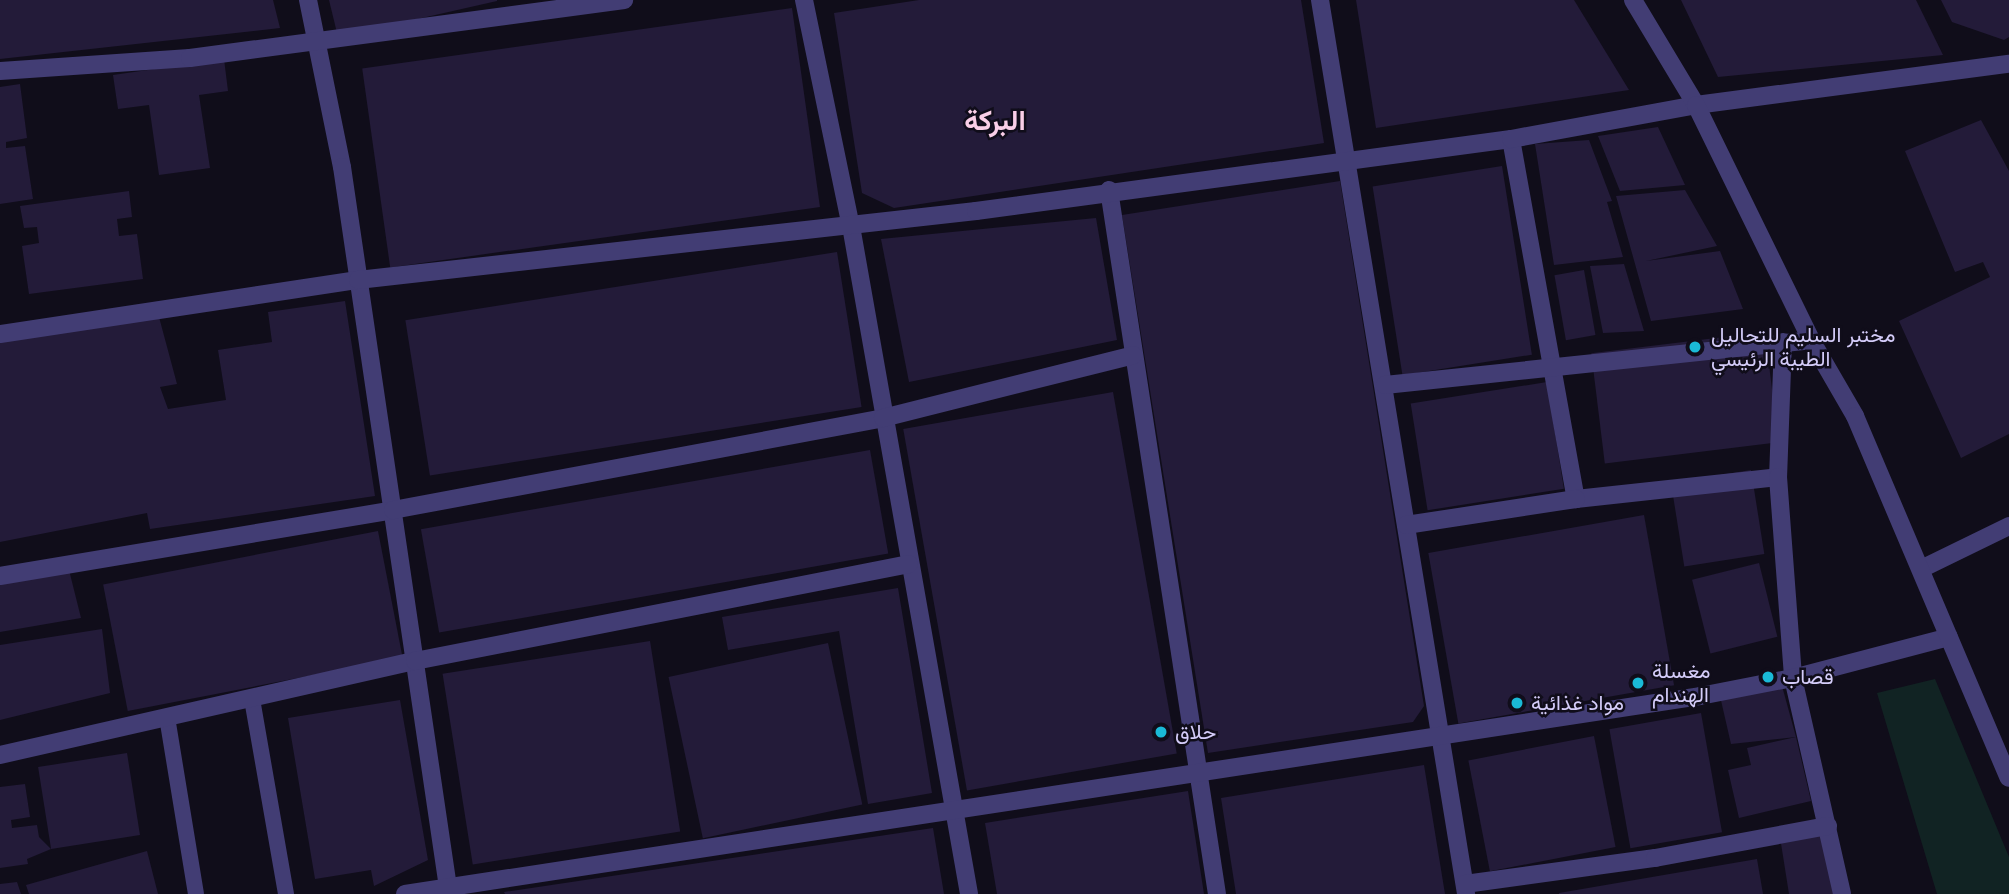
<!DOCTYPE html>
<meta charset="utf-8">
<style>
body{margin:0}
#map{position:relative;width:2009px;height:894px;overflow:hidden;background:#100d1a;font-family:"Fira Sans",Vazirmatn,sans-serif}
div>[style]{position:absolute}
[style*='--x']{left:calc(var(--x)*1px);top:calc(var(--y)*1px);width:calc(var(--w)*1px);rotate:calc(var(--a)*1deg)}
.green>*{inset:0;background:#112323}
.building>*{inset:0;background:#231b39;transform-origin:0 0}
.service>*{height:16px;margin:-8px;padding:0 8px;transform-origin:8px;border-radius:8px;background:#423d74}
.minor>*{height:18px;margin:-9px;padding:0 9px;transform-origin:9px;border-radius:9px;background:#423d74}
.tertiary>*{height:18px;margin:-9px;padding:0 9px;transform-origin:9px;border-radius:9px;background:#423d74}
.dots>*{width:19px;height:19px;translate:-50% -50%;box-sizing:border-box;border:4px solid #100d1a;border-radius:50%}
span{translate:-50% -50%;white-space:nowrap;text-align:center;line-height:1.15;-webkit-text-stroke:5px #100d1a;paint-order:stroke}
.poi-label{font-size:21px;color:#d4ccf9}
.left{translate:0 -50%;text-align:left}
.district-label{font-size:28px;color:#f9cee7;font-weight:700}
</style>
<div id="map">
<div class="green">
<i style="clip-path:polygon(1935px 679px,2009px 857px,2009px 894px,1937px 894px,1877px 693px)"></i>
</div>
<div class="building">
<i style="clip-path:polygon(0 0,273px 0,280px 28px,0 59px)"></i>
<i style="clip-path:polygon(329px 0,497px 0,497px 1px,338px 37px)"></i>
<i style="clip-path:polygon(919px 0,1301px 0,1324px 143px,894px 208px,862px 193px,834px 13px)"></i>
<i style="clip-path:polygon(1356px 0,1574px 0,1629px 90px,1376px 128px)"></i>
<i style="clip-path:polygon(1681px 0,1916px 0,1943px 55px,1718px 77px)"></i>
<i style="clip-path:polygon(1941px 0,2009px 0,2009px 37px,2004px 40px,1952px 22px)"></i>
<i style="left:792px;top:8px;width:201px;height:434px;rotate:82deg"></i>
<i style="clip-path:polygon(224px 59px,228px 91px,199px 95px,210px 168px,159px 175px,149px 105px,118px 109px,113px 75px)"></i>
<i style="clip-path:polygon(20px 84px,27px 138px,6px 142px,6px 148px,25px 146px,33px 199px,0 204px,0 87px)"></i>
<i style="clip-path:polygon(1981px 120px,2009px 171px,2009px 434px,1961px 458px,1899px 321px,1990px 277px,1983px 262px,1955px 272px,1905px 151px)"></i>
<i style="clip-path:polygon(1658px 127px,1685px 185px,1620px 191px,1598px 136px)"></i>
<i style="clip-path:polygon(1589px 140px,1612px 201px,1607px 202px,1623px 257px,1554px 265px,1535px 144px)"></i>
<i style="left:1502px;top:166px;width:191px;height:131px;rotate:81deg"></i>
<i style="clip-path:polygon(1340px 181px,1424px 706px,1413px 722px,1208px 753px,1122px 215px)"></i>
<i style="clip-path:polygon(1685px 190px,1717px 246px,1646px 261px,1720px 251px,1743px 309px,1651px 321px,1616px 196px)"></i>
<i style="clip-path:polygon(129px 191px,132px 217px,117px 219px,119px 236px,137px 234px,143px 279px,29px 294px,22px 246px,39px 243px,37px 227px,24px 228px,20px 206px)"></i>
<i style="clip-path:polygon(1096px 218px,1117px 340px,909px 382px,881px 239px)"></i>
<i style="left:837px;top:252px;width:157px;height:437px;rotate:81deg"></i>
<i style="clip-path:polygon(1624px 264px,1644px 331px,1603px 333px,1590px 266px)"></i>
<i style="left:1584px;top:270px;width:66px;height:30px;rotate:80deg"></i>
<i style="clip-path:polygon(345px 301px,375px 496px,150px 529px,147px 513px,0 542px,0 342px,159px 317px,177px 384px,160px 387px,168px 409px,226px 400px,218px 350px,272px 342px,268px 312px)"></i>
<i style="left:1765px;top:332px;width:111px;height:175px;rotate:83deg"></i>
<i style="left:1547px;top:382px;width:108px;height:138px;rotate:81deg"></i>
<i style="left:1113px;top:392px;width:367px;height:213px;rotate:80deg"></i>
<i style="left:870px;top:450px;width:105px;height:456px;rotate:80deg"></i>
<i style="left:1751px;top:470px;width:85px;height:81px;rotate:81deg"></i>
<i style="left:1644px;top:515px;width:173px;height:219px;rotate:80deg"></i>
<i style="left:378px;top:531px;width:129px;height:280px;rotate:79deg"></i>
<i style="left:1759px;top:563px;width:76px;height:69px;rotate:76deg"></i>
<i style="clip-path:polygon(68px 566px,81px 618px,0 632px,0 580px)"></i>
<i style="clip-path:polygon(898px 588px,932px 793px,868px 804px,839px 631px,728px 650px,722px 617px)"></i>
<i style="clip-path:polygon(102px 629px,110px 693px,0 720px,0 645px)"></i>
<i style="left:650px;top:641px;width:193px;height:210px;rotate:81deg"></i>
<i style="left:828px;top:643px;width:165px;height:163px;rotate:78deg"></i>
<i style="clip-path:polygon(1782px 686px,1796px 737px,1731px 744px,1720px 696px)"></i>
<i style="clip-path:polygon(400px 700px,428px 860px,374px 886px,371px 870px,315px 879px,288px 718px)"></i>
<i style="left:1701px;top:713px;width:121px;height:93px;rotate:80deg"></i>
<i style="left:1594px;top:736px;width:113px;height:128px;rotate:79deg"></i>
<i style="clip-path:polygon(1796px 737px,1811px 801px,1739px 818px,1728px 770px,1751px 765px,1747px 748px)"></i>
<i style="left:127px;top:753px;width:83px;height:90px;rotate:81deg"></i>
<i style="clip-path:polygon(1424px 765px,1445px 894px,1236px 894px,1221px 798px)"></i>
<i style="clip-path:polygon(25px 784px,30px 817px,11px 820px,12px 828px,37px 825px,39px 837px,51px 849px,27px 859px,28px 864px,0 868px,0 787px)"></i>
<i style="clip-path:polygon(1188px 791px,1204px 894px,997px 894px,985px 823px)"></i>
<i style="clip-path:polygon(933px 828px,944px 894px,505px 894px,504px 892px)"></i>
<i style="clip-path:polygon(1822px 832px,1836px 894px,1789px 894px,1780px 837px)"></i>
<i style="clip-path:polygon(147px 851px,158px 894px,29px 894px,26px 885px)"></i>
<i style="clip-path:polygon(1757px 859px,1763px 894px,1559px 894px,1559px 893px)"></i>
<i style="clip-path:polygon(17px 882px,21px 894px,0 894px,0 884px)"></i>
</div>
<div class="service">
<i style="--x:252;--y:699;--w:198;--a:80.1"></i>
<i style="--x:167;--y:717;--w:179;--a:80.7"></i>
</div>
<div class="minor">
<i style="--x:308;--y:0;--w:170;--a:78.5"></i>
<i style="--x:342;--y:167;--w:735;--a:81.63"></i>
<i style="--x:804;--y:0;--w:231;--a:78.3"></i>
<i style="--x:851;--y:226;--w:678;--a:79.98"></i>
<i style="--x:1320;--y:0;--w:906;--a:80.72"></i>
<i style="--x:0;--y:71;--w:190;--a:-3.9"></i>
<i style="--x:190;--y:58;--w:438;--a:-7.6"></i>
<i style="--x:1511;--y:139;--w:366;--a:79.8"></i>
<i style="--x:1576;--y:499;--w:203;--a:-6.2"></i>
<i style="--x:1109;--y:190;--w:712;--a:81.28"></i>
<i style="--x:0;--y:334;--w:362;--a:-8.6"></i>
<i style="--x:358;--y:280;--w:622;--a:-6.37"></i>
<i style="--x:976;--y:211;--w:540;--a:-7.66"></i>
<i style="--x:1511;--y:139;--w:188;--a:-10.4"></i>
<i style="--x:1696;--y:105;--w:316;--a:-7.5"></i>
<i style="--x:1783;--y:342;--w:135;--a:92.1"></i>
<i style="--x:1778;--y:477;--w:202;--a:85.7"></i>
<i style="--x:1793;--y:678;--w:221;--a:77.2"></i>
<i style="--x:1385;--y:385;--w:428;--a:-6"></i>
<i style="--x:1406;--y:525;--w:172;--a:-8.7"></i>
<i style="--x:1921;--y:569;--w:98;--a:-26"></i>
<i style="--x:0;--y:576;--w:399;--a:-9.5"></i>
<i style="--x:393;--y:510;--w:499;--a:-10.6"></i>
<i style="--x:883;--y:418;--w:258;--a:-14.1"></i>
<i style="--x:0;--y:755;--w:426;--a:-12.8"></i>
<i style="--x:415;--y:661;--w:503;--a:-11.11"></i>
<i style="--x:1465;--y:884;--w:192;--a:-7.8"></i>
<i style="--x:1655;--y:858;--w:176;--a:-10.5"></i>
<i style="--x:405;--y:894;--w:1310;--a:-8.69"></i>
<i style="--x:1700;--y:696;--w:95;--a:-11"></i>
<i style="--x:1793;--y:678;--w:161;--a:-14.7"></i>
</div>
<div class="tertiary">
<i style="--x:1633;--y:0;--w:122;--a:59"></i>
<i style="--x:1696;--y:105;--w:262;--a:63.9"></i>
<i style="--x:1811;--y:340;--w:88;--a:59.9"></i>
<i style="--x:1855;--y:416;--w:393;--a:67"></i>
</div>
<div class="dots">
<i style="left:1695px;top:347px;background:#1abad7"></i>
<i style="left:1768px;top:677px;background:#1abad7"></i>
<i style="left:1638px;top:683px;background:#1abad7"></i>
<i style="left:1517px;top:703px;background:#1abad7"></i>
<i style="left:1161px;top:732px;background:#1abad7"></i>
</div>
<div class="poi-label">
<span class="left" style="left:1711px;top:347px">مختبر السليم للتحاليل<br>الطيبة الرئيسي</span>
<span class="left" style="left:1652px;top:683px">مغسلة<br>الهندام</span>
<span class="left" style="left:1782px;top:677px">قصاب</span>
<span class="left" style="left:1531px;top:703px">مواد غذائية</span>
<span class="left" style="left:1175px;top:732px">حلاق</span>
</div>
<div class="district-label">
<span style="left:995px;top:121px">البركة</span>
</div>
</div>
